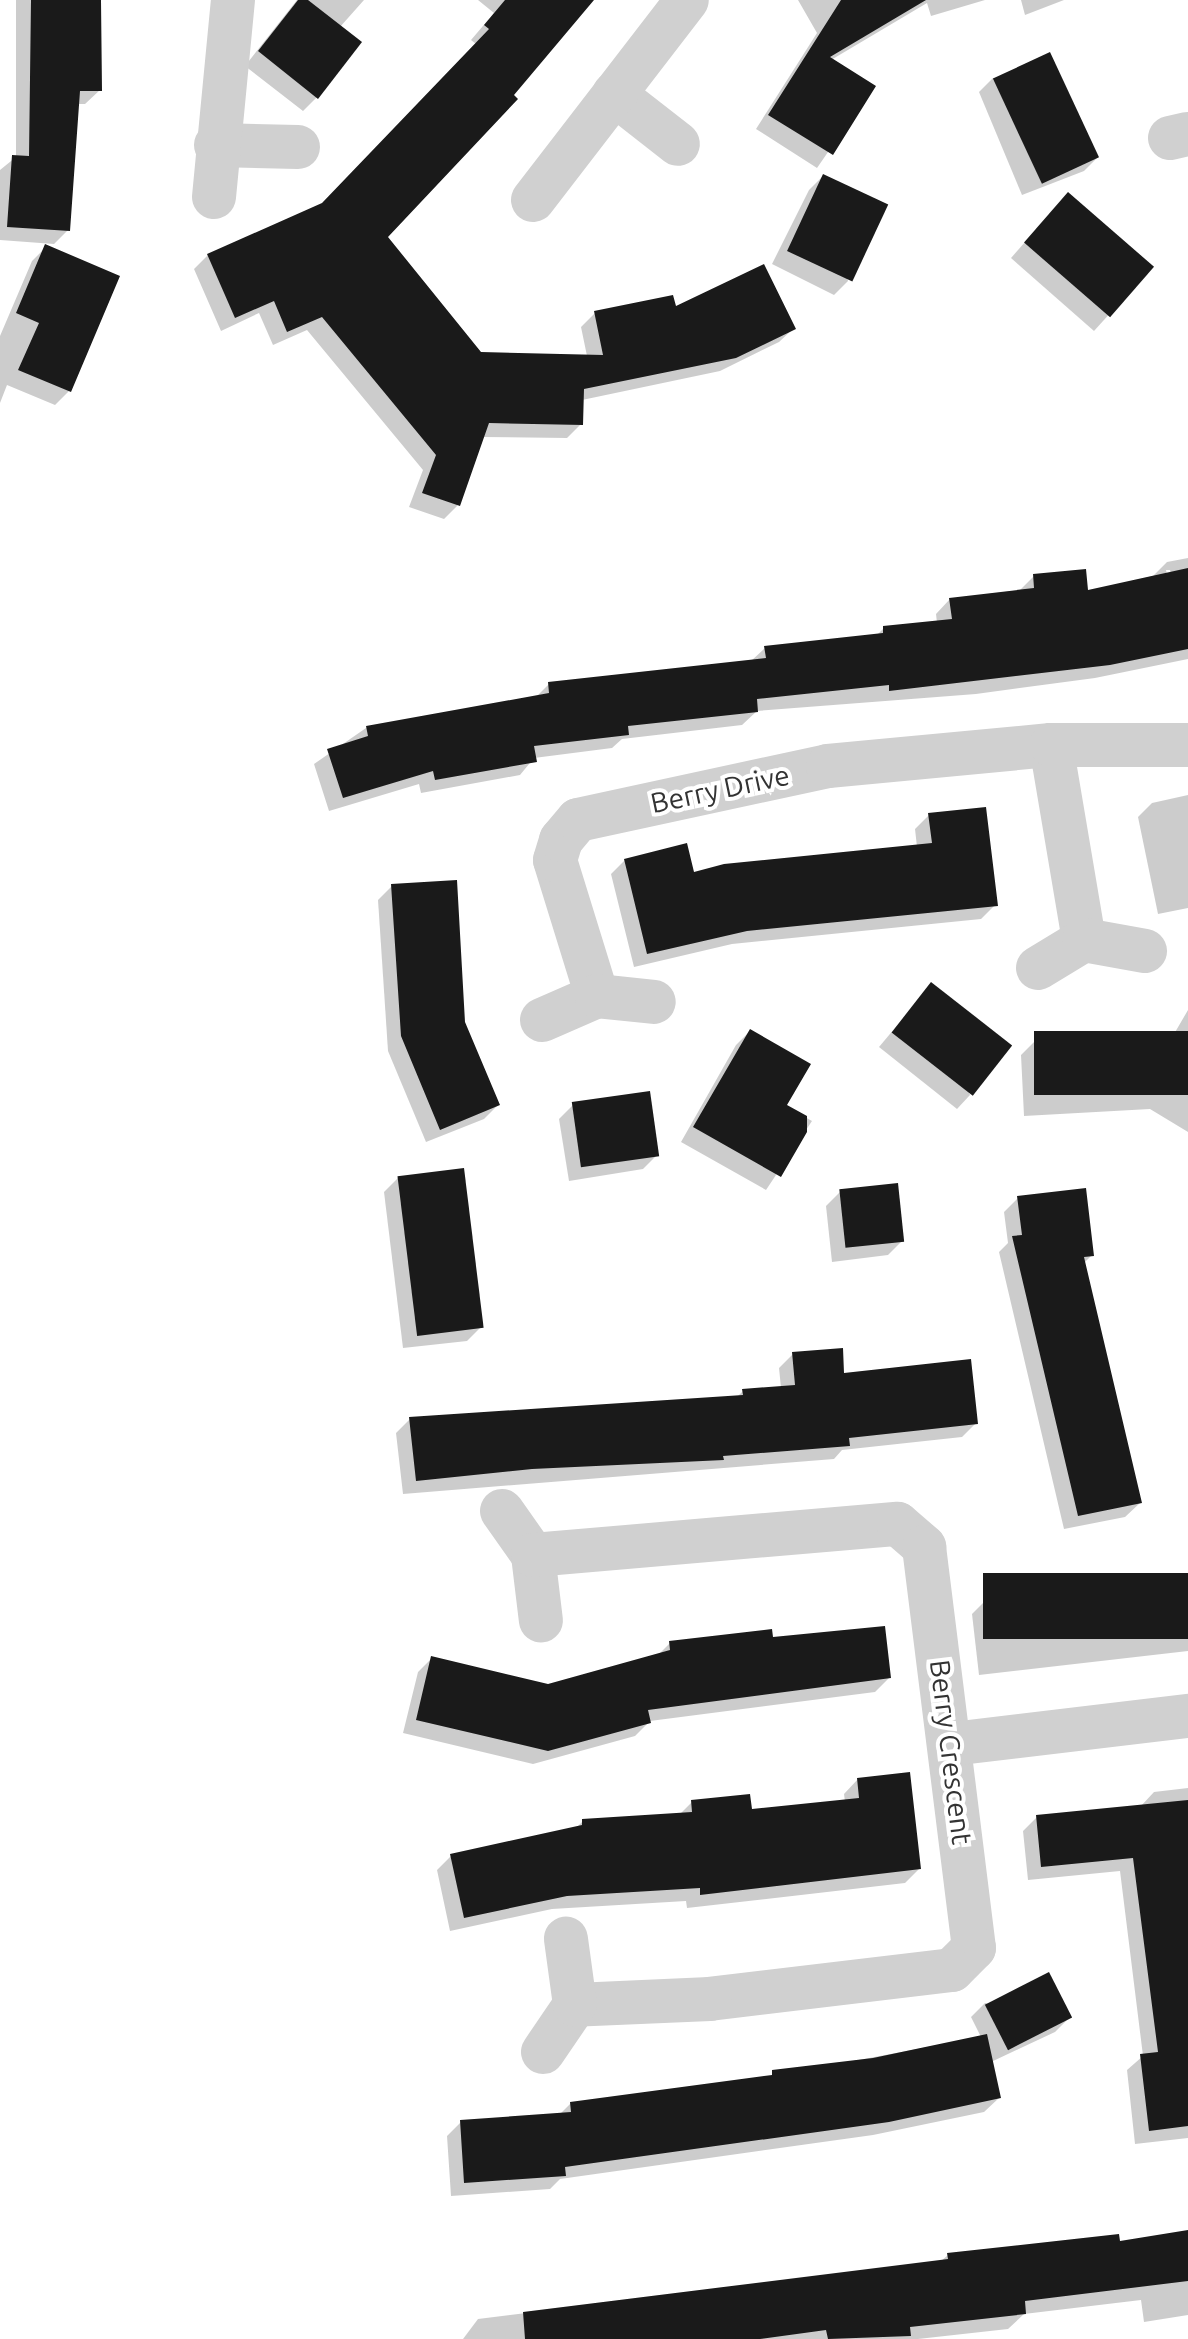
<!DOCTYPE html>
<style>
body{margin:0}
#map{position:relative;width:1188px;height:2339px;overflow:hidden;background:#fff;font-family:Ubuntu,sans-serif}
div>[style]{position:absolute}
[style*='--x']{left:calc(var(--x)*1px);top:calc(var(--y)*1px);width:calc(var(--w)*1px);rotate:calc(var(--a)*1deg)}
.shadow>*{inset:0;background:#0003}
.building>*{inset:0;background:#1a1a1a;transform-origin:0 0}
.minor>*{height:44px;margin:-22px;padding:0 22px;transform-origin:22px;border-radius:22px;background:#d0d0d0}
span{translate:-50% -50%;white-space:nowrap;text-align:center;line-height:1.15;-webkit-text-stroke:8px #fff;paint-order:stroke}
.street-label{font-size:28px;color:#333}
</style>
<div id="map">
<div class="shadow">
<i style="clip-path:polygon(16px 0,99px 0,100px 90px,85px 104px,77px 104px,68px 230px,54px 244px,0 240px,0 170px,16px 157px)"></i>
<i style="clip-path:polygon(297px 0,364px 0,340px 27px,317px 97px,303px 111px,245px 66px)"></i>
<i style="clip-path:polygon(478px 0,585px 0,385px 237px,480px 354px,587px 356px,581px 327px,595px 313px,674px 309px,793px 329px,779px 342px,720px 371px,582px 400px,581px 424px,567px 438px,482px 437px,458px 505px,444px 519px,409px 507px,423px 470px,307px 330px,273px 345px,259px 313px,221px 331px,194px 269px,208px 255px,322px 205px,476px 44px,471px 40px,494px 13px)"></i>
<i style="clip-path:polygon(985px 0,931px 16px,927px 3px,831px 60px,873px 87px,817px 168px,756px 129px,817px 33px,798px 0)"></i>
<i style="clip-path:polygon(1021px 0,1064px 0,1025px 15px)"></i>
<i style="clip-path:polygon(993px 78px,1098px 157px,1084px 171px,1022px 195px,979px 92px)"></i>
<i style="clip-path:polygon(823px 176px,848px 281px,834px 295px,772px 264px,809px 190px)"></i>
<i style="clip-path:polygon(1055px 208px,1151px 268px,1094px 331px,1011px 258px)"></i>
<i style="clip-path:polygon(46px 247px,69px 391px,55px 405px,7px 385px,0 403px,0 336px,32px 261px)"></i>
<i style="clip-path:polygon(evenodd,1188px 558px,1188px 659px,1095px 678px,976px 694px,757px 711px,742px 725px,622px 739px,612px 748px,534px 758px,520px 775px,421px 793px,419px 784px,329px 811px,314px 764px,366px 728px,535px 698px,549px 684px,751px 661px,765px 648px,876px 636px,884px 628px,937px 623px,936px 614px,950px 599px,1020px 590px,1034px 576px,1086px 592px,1153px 576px,1167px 562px,1188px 558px,1166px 570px,1170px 570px,1173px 582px,1169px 583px,1166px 570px)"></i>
<i style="clip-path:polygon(1188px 795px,1188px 908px,1158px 914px,1138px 817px,1152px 803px)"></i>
<i style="clip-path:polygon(929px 815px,995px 905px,981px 919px,732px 944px,634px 967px,611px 874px,625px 860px,692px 874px,917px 847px,915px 829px)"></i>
<i style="clip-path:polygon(392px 886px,463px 1022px,498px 1105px,484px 1119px,426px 1142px,388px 1051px,378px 900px)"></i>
<i style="clip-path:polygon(931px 985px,970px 1095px,957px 1109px,879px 1047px)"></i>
<i style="clip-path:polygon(1188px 1010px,1188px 1132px,1150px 1109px,1024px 1116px,1021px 1055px,1035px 1041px,1174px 1034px)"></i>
<i style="clip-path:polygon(750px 1031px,784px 1105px,812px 1121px,766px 1190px,681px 1142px,736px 1045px)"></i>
<i style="clip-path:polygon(573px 1105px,657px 1155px,643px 1169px,569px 1181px,559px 1119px)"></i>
<i style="clip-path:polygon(398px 1178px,481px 1327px,467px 1341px,403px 1348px,384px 1192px)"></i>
<i style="clip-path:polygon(840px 1192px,902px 1241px,888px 1255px,832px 1262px,826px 1206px)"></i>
<i style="clip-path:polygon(1018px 1198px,1092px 1255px,1084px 1263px,1140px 1503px,1125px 1517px,1064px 1529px,999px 1252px,1008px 1243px,1004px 1212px)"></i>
<i style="clip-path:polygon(793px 1354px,976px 1423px,962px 1437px,842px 1450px,834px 1459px,403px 1494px,396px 1433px,410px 1419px,736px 1398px,743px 1391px,781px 1388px,779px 1368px)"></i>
<i style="clip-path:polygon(1188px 1575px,1188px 1651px,979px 1675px,972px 1614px,986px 1600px)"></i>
<i style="clip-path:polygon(771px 1640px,889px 1678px,875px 1692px,650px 1721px,635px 1736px,533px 1764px,403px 1733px,418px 1672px,432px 1658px,548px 1686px,657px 1656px,670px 1643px)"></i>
<i style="clip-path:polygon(858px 1779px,919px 1869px,905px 1883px,687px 1908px,686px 1901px,552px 1909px,450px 1931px,437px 1870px,451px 1856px,576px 1828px,583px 1821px,679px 1815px,692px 1802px,750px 1812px,845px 1802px,844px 1794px)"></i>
<i style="clip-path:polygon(1188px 1788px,1188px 2138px,1135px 2144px,1127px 2070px,1143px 2056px,1120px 1871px,1028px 1880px,1023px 1831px,1037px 1817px,1140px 1807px,1154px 1792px)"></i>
<i style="clip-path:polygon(985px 2003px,1069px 2018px,1055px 2032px,991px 2062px,999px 2098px,984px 2112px,873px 2135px,560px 2179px,550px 2189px,451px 2196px,447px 2136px,461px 2122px,560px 2114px,571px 2103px,768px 2077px,981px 2037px,971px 2017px)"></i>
<i style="clip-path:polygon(1188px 2232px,1188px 2315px,1144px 2322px,1141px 2300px,1024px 2314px,1008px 2329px,918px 2339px,463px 2339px,478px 2319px,940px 2262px,948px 2255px,1118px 2243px)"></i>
</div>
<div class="building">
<i style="clip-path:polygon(31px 0,101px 0,102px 91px,80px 91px,70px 231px,7px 227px,12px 155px,29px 156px)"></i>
<i style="clip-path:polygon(298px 0,308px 0,362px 42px,318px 99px,258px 51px)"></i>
<i style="clip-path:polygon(505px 0,594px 0,514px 95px,518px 99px,388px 237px,481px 352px,603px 355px,594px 311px,673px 295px,676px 306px,764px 264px,796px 329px,736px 358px,584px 389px,583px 425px,489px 423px,460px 506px,422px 493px,436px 455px,322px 317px,287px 332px,274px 301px,235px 318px,207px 254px,322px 203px,489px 29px,484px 25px)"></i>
<i style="clip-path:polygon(841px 0,926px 0,830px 57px,876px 86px,833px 155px,768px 115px)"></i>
<i style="left:1050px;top:52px;width:116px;height:63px;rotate:65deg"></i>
<i style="left:823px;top:174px;width:72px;height:85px;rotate:25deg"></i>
<i style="left:1068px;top:192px;width:114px;height:67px;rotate:41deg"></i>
<i style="clip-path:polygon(45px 244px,120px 276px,71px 392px,18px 370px,39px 323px,16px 313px)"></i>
<i style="clip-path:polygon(1188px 568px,1188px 649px,1110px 665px,889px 691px,889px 685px,757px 699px,758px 712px,628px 726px,629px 735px,534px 746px,537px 762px,435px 780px,433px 771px,343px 798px,327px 749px,368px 736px,366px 726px,549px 693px,548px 682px,766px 658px,764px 646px,883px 633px,883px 626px,952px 619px,949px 598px,1034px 588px,1033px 574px,1086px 569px,1088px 590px)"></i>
<i style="clip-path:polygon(986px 807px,998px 906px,747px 931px,647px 954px,624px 859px,687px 843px,694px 872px,724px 864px,932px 843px,928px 813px)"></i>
<i style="clip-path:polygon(457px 880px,465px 1022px,500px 1105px,440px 1130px,401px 1036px,391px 884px)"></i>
<i style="left:931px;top:982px;width:103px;height:64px;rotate:38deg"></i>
<i style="clip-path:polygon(750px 1029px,811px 1064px,787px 1105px,807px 1116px,807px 1132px,781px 1177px,693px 1127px)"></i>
<i style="left:1188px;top:1031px;width:64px;height:154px;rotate:90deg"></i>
<i style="left:650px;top:1091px;width:66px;height:79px;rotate:82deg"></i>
<i style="left:464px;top:1168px;width:161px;height:67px;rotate:83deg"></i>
<i style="left:898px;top:1183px;width:59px;height:59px;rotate:84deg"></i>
<i style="clip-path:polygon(1086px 1188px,1094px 1256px,1084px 1257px,1142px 1503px,1078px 1516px,1012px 1236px,1022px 1235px,1017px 1196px)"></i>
<i style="clip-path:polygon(843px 1348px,844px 1373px,971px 1359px,978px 1424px,849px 1438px,850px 1446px,723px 1456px,724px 1460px,532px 1469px,416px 1481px,409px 1417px,743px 1395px,742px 1389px,795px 1385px,792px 1352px)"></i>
<i style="left:1188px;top:1573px;width:66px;height:205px;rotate:90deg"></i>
<i style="clip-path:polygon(885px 1626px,891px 1678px,648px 1710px,651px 1723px,548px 1751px,416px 1720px,431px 1656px,548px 1684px,670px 1650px,669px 1641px,772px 1629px,773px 1637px)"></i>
<i style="clip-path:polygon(910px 1772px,921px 1869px,700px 1895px,700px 1888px,567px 1896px,464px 1918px,450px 1854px,582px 1825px,582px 1819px,692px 1812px,691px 1800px,750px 1794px,752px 1809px,859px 1798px,857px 1778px)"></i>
<i style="clip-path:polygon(1188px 1800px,1188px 2126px,1149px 2131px,1140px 2054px,1158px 2052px,1133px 1858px,1041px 1867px,1036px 1815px)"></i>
<i style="left:1049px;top:1972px;width:51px;height:72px;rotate:63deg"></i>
<i style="clip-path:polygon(987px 2034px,1001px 2098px,889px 2122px,565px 2167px,566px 2176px,464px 2183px,460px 2120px,571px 2112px,570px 2102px,772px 2075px,772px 2070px,873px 2058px)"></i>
<i style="clip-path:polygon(1188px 2230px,1188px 2281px,1025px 2301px,1026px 2314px,910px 2327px,911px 2336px,828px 2339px,826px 2330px,760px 2339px,525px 2339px,523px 2312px,948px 2259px,947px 2253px,1119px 2234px,1120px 2241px)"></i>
</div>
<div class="minor">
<i style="--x:614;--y:94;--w:81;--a:38"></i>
<i style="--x:1170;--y:138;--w:18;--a:-13"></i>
<i style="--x:216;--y:145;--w:82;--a:1.4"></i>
<i style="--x:214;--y:197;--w:198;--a:-84.5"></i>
<i style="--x:533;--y:200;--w:252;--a:-52.4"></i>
<i style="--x:1051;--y:745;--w:198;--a:80.4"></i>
<i style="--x:1038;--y:968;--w:54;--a:-31.3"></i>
<i style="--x:1084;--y:940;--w:62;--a:10.2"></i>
<i style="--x:597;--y:996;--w:142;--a:-107.2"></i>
<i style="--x:555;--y:860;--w:21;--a:-73"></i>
<i style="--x:561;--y:840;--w:26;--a:-50"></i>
<i style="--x:578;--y:820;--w:256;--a:-12.2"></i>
<i style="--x:828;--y:766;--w:224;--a:-5.4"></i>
<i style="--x:1051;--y:745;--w:137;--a:0"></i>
<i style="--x:542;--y:1020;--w:60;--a:-23.6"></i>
<i style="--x:597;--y:996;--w:57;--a:6"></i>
<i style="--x:502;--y:1511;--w:54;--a:54.8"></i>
<i style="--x:533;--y:1555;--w:66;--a:83.1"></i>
<i style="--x:533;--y:1555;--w:366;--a:-4.9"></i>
<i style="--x:898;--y:1524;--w:35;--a:41"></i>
<i style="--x:924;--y:1547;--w:404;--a:82.9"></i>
<i style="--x:974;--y:1948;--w:31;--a:135"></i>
<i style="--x:952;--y:1970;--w:244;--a:173.2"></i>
<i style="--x:710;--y:1999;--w:135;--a:177.5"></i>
<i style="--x:952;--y:1744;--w:238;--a:-6.8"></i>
<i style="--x:543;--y:2052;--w:57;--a:-55.8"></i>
<i style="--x:575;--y:2005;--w:67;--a:-97.8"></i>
</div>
<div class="street-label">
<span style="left:720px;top:789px;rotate:-12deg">Berry Drive</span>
<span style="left:951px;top:1752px;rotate:83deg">Berry Crescent</span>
</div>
</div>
